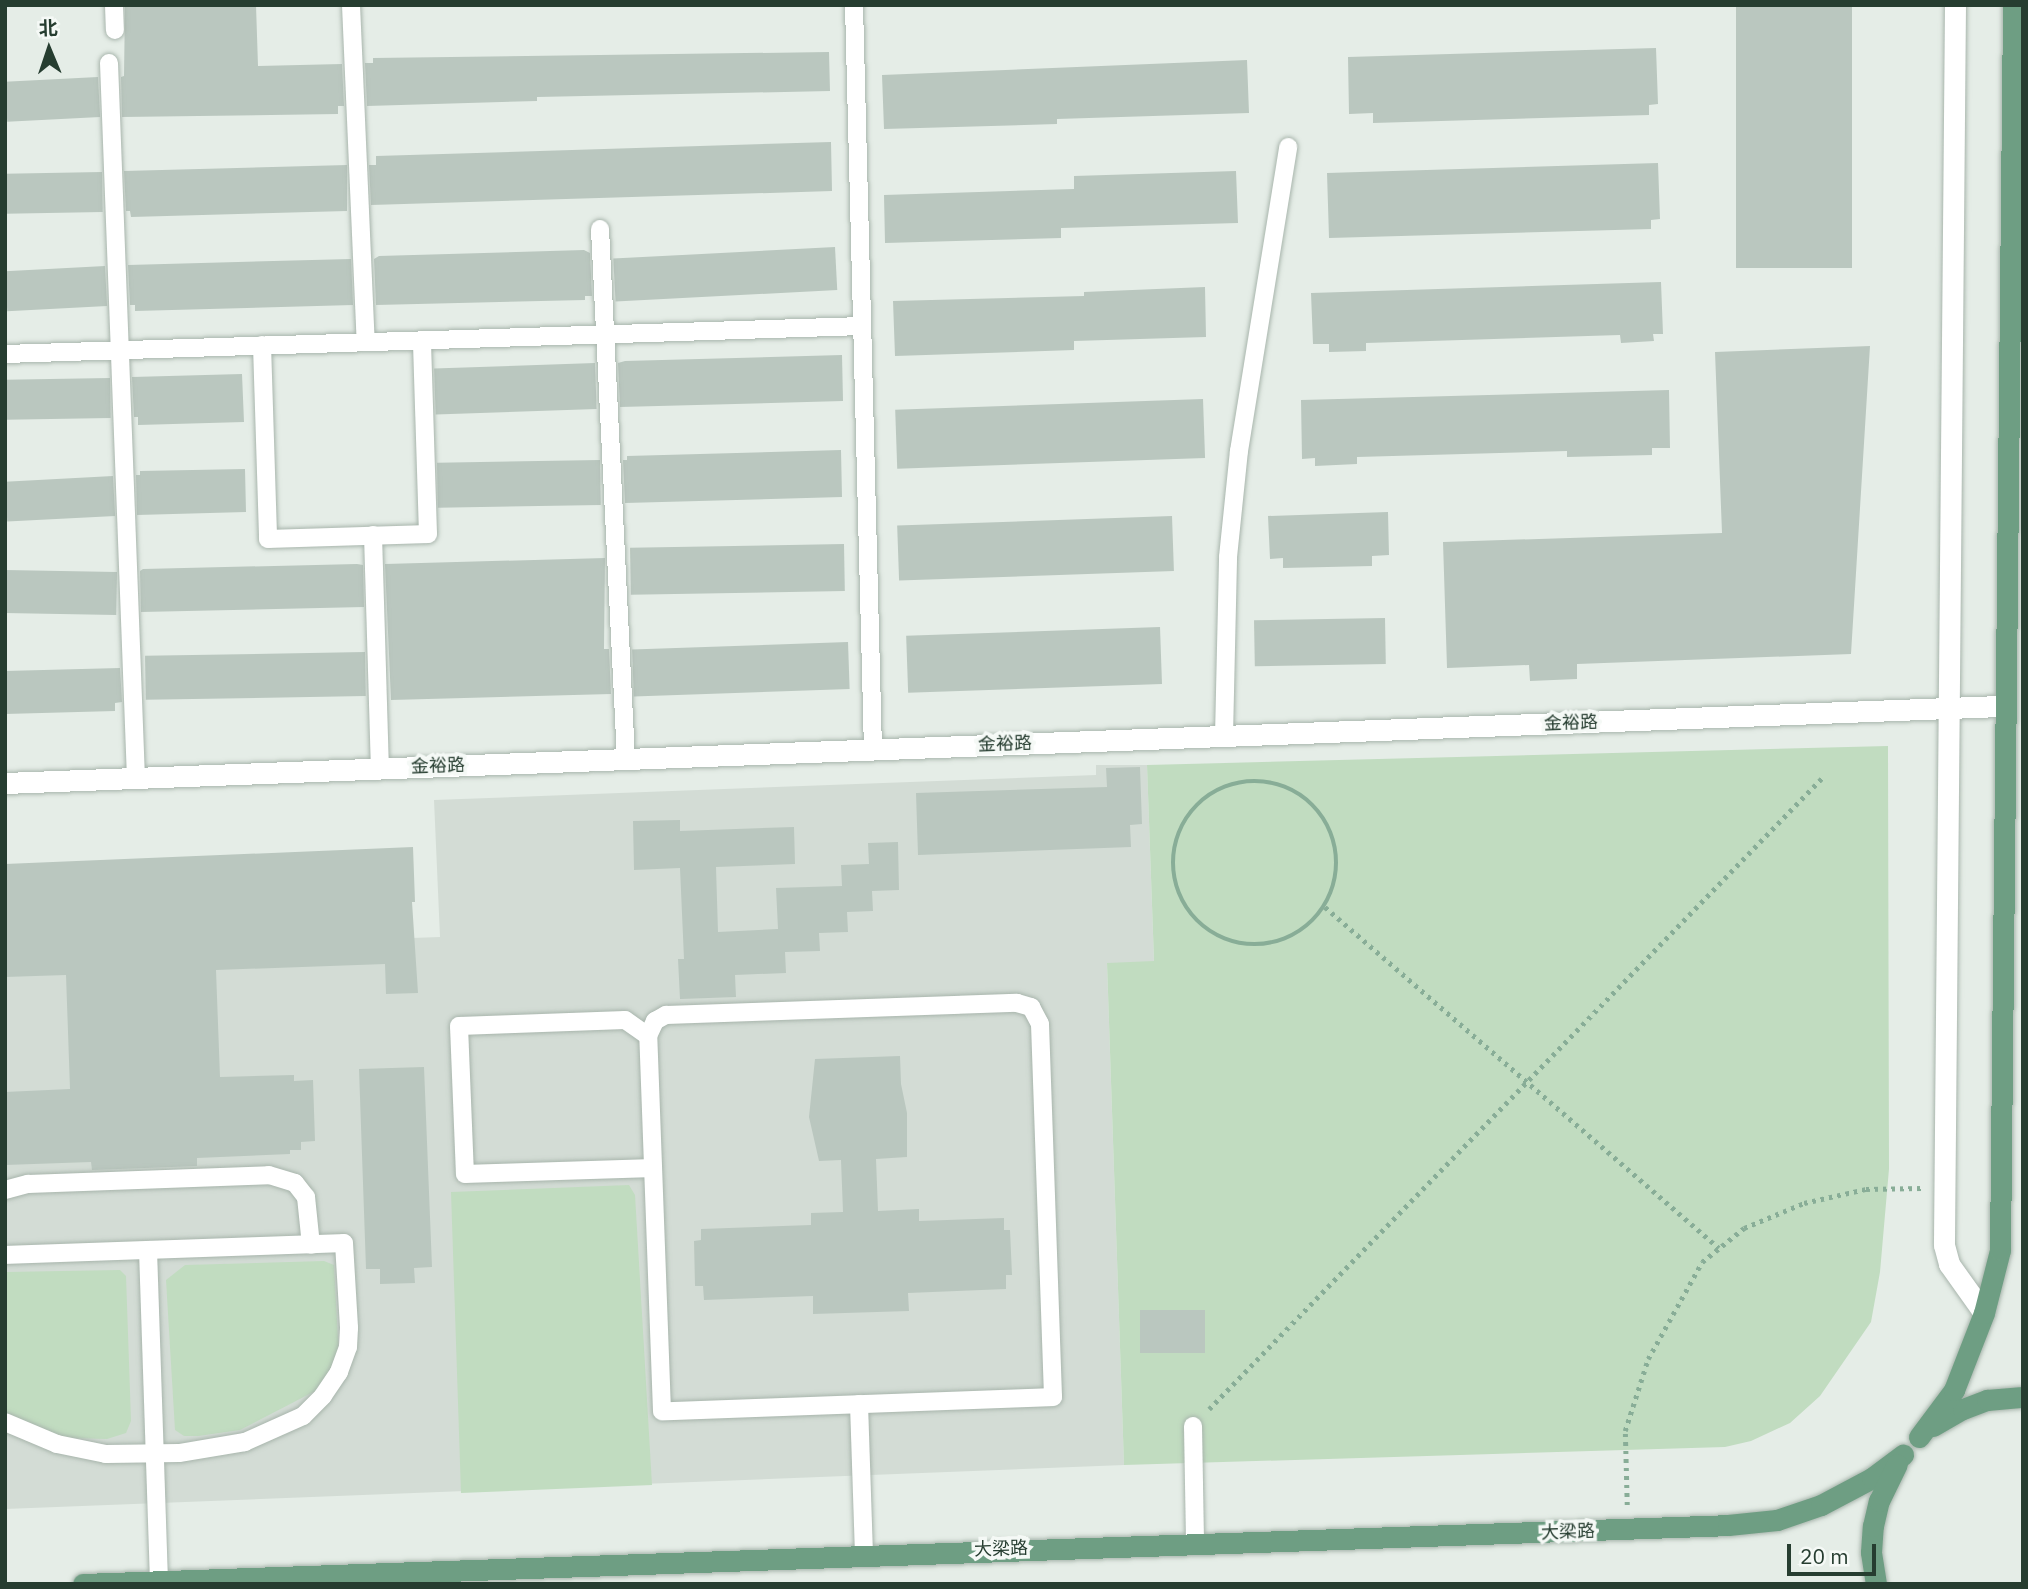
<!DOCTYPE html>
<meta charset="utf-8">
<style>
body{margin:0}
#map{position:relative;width:2028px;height:1589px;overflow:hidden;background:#e5ede7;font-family:"IBM Plex Sans","Noto Sans SC",sans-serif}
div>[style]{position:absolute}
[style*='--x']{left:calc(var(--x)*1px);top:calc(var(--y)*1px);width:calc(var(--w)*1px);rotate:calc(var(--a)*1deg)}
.built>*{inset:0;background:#d3dcd5}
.green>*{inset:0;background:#c1dcc0}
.building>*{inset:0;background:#bac7bf;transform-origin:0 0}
.path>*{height:4.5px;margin-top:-2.25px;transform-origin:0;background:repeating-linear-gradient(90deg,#88ad97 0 3.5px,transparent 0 8.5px)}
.path>.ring{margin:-2.25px;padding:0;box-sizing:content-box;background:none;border:4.5px solid #88ad97;border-radius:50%}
.roads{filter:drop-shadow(0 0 2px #a8b5ac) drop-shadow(0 0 2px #a8b5ac)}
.lane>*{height:18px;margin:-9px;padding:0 9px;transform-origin:9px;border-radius:9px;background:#fff}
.street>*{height:21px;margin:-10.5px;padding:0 10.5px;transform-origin:10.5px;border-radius:10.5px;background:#fff}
.secondary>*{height:21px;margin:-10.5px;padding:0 10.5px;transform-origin:10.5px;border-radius:10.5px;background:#fff}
.primary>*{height:21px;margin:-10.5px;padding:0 10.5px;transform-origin:10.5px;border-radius:10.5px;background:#6e9e83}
span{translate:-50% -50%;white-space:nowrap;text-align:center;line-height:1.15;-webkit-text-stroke:7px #f5f9f6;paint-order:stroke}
.street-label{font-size:18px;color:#263d30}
.frame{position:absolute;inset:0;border:7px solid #263d30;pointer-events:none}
.north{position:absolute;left:14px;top:14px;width:70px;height:70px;-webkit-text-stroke:5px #f5f9f6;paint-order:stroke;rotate:358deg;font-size:19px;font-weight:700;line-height:28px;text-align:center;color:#263d30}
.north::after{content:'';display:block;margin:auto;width:24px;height:32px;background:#263d30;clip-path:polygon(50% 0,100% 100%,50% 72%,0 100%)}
.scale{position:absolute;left:1787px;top:1544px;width:89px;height:32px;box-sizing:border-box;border:4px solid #263d30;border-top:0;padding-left:9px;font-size:21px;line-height:24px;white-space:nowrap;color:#263d30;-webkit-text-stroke:5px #f5f9f6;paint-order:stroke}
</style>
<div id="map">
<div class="built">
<i style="clip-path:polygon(1096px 765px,1147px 765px,1154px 962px,1107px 964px,1124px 1465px,5px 1509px,5px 952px,440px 937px,434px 800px,1096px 775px)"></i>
</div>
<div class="green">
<i style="clip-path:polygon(1888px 746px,1889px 1169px,1880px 1272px,1871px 1322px,1820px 1396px,1790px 1423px,1751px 1441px,1725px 1447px,1124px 1465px,1107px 963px,1154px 961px,1147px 765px)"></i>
<i style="clip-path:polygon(629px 1185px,635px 1195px,652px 1485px,461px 1493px,451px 1192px)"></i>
<i style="clip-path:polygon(324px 1261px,334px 1265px,339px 1357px,319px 1389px,240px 1430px,198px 1436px,184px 1436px,175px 1430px,166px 1280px,185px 1265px)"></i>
<i style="clip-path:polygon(120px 1270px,126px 1276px,131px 1421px,126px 1433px,107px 1439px,71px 1438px,51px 1434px,5px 1413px,5px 1272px)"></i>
</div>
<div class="building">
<i style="clip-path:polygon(125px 5px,256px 5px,258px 66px,342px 64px,344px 106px,338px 106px,338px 114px,122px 117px,121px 77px,124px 76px)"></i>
<i style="left:1736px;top:5px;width:116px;height:263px"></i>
<i style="clip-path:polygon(1656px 48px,1658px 104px,1649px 105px,1649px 115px,1373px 123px,1373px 113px,1349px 114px,1348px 57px)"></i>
<i style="clip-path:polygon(829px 52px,830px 91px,537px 97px,537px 101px,367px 106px,365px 63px,373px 63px,373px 58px)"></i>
<i style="clip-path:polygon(1247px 60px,1249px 113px,1057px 119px,1057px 124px,884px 129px,882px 75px)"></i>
<i style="left:98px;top:77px;width:40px;height:93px;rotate:87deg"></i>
<i style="clip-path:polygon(831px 142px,832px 191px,371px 205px,369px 165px,376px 165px,376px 156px)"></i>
<i style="clip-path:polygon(1658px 163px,1660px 219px,1651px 220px,1651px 229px,1329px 238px,1327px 173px)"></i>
<i style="clip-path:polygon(347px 165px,347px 211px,131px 217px,130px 211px,126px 211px,124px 171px)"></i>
<i style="clip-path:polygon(1236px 171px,1238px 223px,1061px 228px,1061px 238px,885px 243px,884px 195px,1074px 189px,1074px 176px)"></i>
<i style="left:102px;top:172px;width:40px;height:97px;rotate:89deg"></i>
<i style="left:835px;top:247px;width:43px;height:222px;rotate:87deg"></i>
<i style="clip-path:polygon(584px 250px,590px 253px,592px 296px,585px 296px,585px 300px,376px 305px,374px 259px,379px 256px)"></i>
<i style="clip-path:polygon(351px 259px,353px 305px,135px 311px,135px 305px,130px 305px,128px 265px)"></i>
<i style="left:105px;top:266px;width:40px;height:100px;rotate:87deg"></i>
<i style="clip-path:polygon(1661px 282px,1663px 334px,1653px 334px,1654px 341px,1621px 343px,1620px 335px,1366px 343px,1366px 351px,1329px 352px,1329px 344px,1313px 344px,1311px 293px)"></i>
<i style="clip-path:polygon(1205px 287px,1206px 337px,1074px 341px,1074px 350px,895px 356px,893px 301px,1084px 296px,1084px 292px)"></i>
<i style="clip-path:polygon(1870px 346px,1851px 654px,1577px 664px,1577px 679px,1530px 681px,1529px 665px,1447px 668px,1443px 542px,1722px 533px,1715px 352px)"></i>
<i style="clip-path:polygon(842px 355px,843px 401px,620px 407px,618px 363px,625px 361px)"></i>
<i style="left:595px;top:363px;width:46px;height:161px;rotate:88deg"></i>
<i style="clip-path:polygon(242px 374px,244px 422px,138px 425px,138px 417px,134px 417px,132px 377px)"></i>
<i style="left:110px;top:378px;width:40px;height:105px;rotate:89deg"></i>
<i style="clip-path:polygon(1669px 390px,1670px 448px,1652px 448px,1652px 455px,1567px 457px,1567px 451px,1357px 457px,1357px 464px,1315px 466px,1315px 458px,1302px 459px,1301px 400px)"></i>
<i style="left:1203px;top:399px;width:59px;height:308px;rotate:88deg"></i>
<i style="clip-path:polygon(841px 450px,842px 497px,625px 503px,623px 460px,627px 460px,627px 456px)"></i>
<i style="left:600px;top:460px;width:45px;height:163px;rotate:89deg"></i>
<i style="clip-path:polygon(245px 469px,246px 512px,137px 515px,136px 475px,140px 475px,140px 471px)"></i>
<i style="left:113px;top:476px;width:40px;height:108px;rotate:87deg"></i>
<i style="clip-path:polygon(1388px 512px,1389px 555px,1372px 556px,1372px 566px,1283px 568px,1283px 558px,1270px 559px,1268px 516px)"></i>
<i style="left:1172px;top:516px;width:55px;height:275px;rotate:88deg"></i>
<i style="left:844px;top:544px;width:47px;height:214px;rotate:89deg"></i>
<i style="clip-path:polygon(605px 558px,604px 649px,609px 649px,611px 694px,391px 700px,385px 564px)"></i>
<i style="clip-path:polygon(357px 564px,363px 565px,364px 607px,141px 612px,140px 571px,143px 569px)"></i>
<i style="left:117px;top:572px;width:43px;height:112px;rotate:91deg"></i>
<i style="left:1385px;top:618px;width:46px;height:131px;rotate:89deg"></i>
<i style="left:1160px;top:627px;width:57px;height:254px;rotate:88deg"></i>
<i style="left:848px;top:642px;width:47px;height:216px;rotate:88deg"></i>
<i style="left:365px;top:652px;width:44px;height:220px;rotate:89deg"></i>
<i style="clip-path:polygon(120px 668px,122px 702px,115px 703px,115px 711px,5px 714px,5px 671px)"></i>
<i style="clip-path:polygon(1140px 767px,1142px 824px,1130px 825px,1131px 847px,918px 855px,916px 793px,1107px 787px,1106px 768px)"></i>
<i style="clip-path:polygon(680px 820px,680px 831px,794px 827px,795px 864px,716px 867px,718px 932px,778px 929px,776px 888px,842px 886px,841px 865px,869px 864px,868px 843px,898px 842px,899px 890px,872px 891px,873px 911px,847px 912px,848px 932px,819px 933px,820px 951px,785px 952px,786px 973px,735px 975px,736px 997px,680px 999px,678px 959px,684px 959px,680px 868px,634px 870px,633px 821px)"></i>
<i style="clip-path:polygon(413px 847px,415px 902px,412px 902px,418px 993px,386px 994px,385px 964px,216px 970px,220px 1077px,294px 1075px,294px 1081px,313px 1080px,315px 1141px,301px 1142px,301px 1150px,290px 1150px,290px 1154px,197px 1158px,197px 1166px,92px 1170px,91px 1162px,5px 1165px,5px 1092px,70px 1089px,66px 975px,5px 977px,5px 864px)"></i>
<i style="clip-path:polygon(900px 1056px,901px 1084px,907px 1113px,907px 1157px,876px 1159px,878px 1211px,919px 1209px,919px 1221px,1004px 1218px,1004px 1230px,1010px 1230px,1012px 1275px,1006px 1275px,1006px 1289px,908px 1293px,909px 1311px,813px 1314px,813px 1296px,704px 1300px,703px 1286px,695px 1286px,694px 1241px,701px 1240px,701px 1229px,811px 1225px,811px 1213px,843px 1212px,841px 1160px,819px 1161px,809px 1117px,815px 1059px)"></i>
<i style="clip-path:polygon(424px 1067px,432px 1267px,414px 1268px,415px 1283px,380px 1284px,380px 1269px,366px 1269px,359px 1069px)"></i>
<i style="left:1205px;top:1310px;width:43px;height:65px;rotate:90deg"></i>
</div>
<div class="path">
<i class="ring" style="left:1173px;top:781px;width:159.5px;height:159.5px"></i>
<i style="--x:1325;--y:907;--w:521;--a:40.88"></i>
<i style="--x:1209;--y:1409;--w:881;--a:-45.83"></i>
<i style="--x:1627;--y:1505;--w:74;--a:-91.5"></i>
<i style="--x:1625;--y:1431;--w:76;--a:-72.3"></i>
<i style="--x:1648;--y:1359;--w:111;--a:-60.9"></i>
<i style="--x:1702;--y:1262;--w:54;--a:-39"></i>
<i style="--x:1744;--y:1228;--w:65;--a:-22.6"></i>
<i style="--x:1804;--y:1203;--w:64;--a:-12.7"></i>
<i style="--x:1866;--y:1189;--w:56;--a:-1"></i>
</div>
<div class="roads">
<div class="lane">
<i style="--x:114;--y:5;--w:25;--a:88"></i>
<i style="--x:351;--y:5;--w:337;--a:87.5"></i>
<i style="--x:854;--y:5;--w:744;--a:88.54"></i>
<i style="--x:109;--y:63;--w:716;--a:87.84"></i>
<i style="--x:600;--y:229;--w:531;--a:87.19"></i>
<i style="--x:262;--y:345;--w:194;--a:88.2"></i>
<i style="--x:268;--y:539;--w:160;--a:-1.8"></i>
<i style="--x:428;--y:534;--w:194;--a:-91.8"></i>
<i style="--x:5;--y:354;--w:857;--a:-1.87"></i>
<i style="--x:373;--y:535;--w:233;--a:88.3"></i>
<i style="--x:1224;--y:736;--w:179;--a:-88.7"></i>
<i style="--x:1228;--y:557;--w:107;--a:-84.1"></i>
<i style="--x:1239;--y:451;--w:308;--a:-80.8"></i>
<i style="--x:1017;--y:1003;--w:15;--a:16"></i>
<i style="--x:1031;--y:1007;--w:19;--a:62"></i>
<i style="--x:1040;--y:1024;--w:373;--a:88"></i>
<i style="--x:1053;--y:1397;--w:391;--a:177.9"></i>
<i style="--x:662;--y:1411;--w:375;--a:-92.1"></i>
<i style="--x:648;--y:1036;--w:17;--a:-65"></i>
<i style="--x:655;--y:1021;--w:13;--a:-29"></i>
<i style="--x:666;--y:1015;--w:351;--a:-2"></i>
<i style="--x:648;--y:1036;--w:28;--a:-145"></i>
<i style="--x:625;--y:1020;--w:166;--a:177.9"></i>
<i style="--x:459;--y:1026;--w:148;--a:87.7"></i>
<i style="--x:465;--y:1174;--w:188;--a:-1.8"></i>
<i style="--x:5;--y:1190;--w:24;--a:-15"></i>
<i style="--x:28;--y:1184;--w:241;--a:-2.1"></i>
<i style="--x:269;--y:1175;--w:27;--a:17"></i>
<i style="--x:295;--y:1183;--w:18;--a:52"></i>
<i style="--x:306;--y:1197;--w:48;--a:84.1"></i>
<i style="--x:148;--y:1250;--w:331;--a:88.1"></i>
<i style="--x:5;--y:1255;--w:339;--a:-2"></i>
<i style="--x:344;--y:1243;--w:85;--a:86.6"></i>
<i style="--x:349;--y:1328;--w:19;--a:93"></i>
<i style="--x:348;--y:1347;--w:27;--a:110"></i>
<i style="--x:339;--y:1372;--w:29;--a:124"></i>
<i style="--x:323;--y:1396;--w:28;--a:135"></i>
<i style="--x:303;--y:1416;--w:64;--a:155.9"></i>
<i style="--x:245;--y:1442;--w:67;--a:170.5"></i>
<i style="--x:179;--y:1453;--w:73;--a:179.2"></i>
<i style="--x:106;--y:1454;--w:50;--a:-168.5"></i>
<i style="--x:57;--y:1444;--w:56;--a:-157.1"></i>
<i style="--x:859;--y:1404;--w:150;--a:88.1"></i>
<i style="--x:1193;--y:1426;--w:117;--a:89"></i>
</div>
<div class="street">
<i style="--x:1955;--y:5;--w:1240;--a:90.51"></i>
<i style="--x:1944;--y:1245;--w:20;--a:75"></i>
<i style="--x:1949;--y:1264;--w:60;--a:54.5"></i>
</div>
<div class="secondary">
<i style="--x:5;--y:783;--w:2000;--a:-2.21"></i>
</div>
<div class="primary">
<i style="--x:1933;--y:1426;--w:34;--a:-30"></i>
<i style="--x:1963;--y:1409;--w:26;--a:-21"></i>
<i style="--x:1987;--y:1400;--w:36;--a:-5"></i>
<i style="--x:1919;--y:1437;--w:59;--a:-53.3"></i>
<i style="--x:1954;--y:1390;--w:83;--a:-68.7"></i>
<i style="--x:1984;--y:1313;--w:65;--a:-75.7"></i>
<i style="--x:2000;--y:1250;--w:1245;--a:-89.4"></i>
<i style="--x:83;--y:1584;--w:1646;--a:-2.05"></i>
<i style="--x:1728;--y:1525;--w:49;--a:-5.8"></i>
<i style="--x:1777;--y:1520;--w:46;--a:-18.8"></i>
<i style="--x:1821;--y:1505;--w:58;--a:-27.9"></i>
<i style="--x:1872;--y:1478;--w:39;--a:-37"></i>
<i style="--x:1876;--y:1584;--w:32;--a:-99"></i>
<i style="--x:1871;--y:1552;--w:26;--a:-86"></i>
<i style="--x:1873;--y:1526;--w:26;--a:-77"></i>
<i style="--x:1879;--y:1501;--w:41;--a:-64.1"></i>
</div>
</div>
<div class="street-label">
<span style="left:1571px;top:723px;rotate:-2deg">金裕路</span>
<span style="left:1005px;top:744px;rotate:-2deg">金裕路</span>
<span style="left:438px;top:766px;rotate:-2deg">金裕路</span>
<span style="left:1568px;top:1532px;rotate:-2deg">大梁路</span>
<span style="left:1001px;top:1549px;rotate:-2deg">大梁路</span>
</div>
<div class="frame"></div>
<div class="north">北</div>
<div class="scale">20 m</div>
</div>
